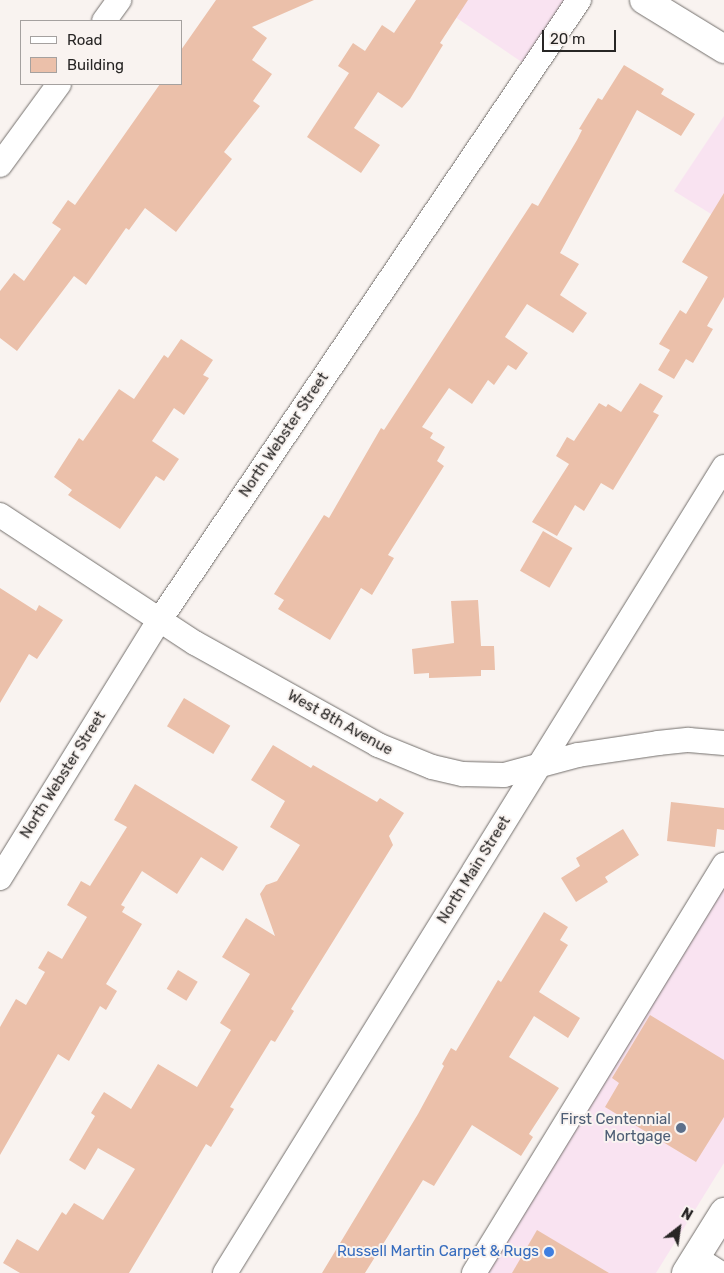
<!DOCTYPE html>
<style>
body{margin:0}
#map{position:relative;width:724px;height:1273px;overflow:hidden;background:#f9f3f0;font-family:Rubik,sans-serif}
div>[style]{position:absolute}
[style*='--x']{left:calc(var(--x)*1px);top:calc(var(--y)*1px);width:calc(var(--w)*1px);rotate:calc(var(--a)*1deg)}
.commercial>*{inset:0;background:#f9e3f1}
.building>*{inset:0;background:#ebc0aa;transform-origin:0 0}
.roads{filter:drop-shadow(0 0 1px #736f6c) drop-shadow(0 0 1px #736f6c)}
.minor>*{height:24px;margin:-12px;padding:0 12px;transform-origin:12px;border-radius:12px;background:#fff}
.major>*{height:28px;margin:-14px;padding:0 14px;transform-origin:14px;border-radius:14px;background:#fff}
.dots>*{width:14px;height:14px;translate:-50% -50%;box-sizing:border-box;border:2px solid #f9f3f0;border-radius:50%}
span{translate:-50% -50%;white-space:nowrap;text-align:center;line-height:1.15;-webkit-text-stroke:4px #f9f3f0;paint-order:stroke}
.street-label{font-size:15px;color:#282625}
.service-label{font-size:15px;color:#4e5e75}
.right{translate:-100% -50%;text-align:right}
.shop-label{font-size:15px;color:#366cbe}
.legend{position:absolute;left:20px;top:20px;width:162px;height:65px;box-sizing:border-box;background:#f9f3f0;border:1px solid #a5a19f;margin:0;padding:6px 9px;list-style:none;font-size:15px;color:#282625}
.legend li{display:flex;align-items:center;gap:10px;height:25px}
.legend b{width:25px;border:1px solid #a5a19f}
.north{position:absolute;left:654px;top:1203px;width:50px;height:50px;-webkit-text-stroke:4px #f9f3f0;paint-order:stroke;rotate:30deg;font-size:14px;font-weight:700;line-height:20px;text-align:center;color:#282625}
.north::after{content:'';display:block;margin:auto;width:18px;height:22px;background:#282625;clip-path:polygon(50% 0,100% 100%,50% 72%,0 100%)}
.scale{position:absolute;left:542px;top:30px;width:74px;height:22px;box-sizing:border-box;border:2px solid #282625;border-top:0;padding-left:6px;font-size:15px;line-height:18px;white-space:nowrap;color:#282625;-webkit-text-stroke:4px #f9f3f0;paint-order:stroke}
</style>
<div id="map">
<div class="commercial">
<i style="clip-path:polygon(430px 0,582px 0,535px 71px)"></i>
<i style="clip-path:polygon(724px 116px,724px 222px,674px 191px)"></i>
<i style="clip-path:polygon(724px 861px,724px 1163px,656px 1273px,472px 1273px)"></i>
</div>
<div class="building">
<i style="clip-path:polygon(216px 0,314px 0,252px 27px,267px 38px,252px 60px,272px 74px,253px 101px,260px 106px,224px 152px,232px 159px,176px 232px,145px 208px,129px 230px,126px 228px,86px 285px,74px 276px,17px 351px,0 338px,0 291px,14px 273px,24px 281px,61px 229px,52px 223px,68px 200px,75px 205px,160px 84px,181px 84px,181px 50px)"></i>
<i style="clip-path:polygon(416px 0,468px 0,440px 43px,443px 45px,410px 99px,402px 108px,378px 92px,354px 128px,380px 145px,361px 173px,307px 137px,349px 73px,338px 66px,353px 43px,365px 51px,382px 25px,394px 33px)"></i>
<i style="clip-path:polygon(624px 65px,664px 89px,661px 94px,695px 114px,681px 136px,637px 110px,560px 253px,579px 264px,560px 295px,587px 313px,573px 333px,527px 304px,505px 337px,528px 353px,516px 370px,508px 365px,494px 385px,488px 380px,472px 404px,449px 388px,422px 427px,433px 433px,430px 438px,445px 447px,437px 461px,444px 466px,388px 555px,394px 558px,372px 595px,361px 588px,330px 640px,278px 609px,284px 600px,274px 594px,324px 515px,329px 518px,381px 428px,384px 430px,532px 203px,538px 206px,577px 140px,582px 130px,579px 129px,598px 98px,602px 100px)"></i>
<i style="clip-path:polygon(724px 193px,724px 297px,707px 326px,713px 329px,693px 363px,686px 359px,674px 379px,658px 370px,670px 350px,659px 344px,680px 310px,686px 314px,708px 277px,682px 262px)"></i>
<i style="clip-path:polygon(181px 339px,213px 360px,203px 375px,209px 378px,184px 415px,174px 408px,152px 441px,179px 459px,164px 481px,156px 476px,120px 529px,68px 495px,72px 490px,54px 477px,79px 438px,83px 441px,119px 389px,134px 399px,164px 355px,168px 358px)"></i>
<i style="clip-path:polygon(640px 383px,663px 396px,653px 412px,659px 415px,613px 490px,601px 483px,584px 511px,575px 505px,557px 536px,532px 522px,569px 464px,556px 456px,567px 437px,574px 441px,599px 403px,606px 407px,608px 404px,621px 412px)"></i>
<i style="left:543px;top:531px;width:34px;height:46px;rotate:30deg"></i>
<i style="clip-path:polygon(0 588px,36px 611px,39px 605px,63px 620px,37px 659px,29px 654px,0 703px)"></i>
<i style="clip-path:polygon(478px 600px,481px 646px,494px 646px,495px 670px,481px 670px,481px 676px,429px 678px,429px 673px,414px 674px,412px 649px,454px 643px,451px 601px)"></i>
<i style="left:184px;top:698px;width:54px;height:33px;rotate:31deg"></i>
<i style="clip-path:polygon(273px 745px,311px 768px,313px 765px,377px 802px,380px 798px,404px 813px,389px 836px,393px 845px,291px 1009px,294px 1011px,275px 1042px,271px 1040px,230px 1107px,234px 1109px,211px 1147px,206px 1144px,129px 1273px,20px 1273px,3px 1263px,17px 1239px,38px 1251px,62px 1212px,66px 1215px,74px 1203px,103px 1220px,135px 1169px,98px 1148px,85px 1170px,69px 1160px,95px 1116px,91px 1113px,104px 1092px,131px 1109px,158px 1064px,197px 1087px,231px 1030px,220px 1023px,250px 974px,222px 957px,246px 918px,275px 936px,260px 894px,266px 885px,277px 881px,300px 845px,270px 827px,285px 801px,251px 780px)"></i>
<i style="clip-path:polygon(135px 784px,238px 847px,223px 871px,201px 857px,177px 894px,142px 871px,121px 905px,125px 907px,122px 912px,142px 924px,106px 984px,117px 991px,106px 1010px,100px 1006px,69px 1061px,58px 1054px,0 1155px,0 1027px,16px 999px,26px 1005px,45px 972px,38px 968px,48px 951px,62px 959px,87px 917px,67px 905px,81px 881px,90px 886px,127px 827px,114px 820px)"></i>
<i style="clip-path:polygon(671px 802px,724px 808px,724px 830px,717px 829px,715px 847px,667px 841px)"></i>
<i style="clip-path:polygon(623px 829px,639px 855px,605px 877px,608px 882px,576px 902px,561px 878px,580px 866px,576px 858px)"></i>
<i style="clip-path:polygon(544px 912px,568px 927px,560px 940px,568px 945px,539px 992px,580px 1018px,568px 1038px,534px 1016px,509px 1057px,559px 1088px,529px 1134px,533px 1137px,521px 1156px,472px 1125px,434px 1186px,423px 1180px,365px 1273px,322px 1273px,418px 1114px,444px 1066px,442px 1064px,451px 1048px,456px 1051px,498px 980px,501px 982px)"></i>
<i style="left:178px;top:970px;width:23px;height:22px;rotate:31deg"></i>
<i style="clip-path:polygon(650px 1015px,724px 1060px,724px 1117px,696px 1162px,605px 1107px,619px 1083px,612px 1078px)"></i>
<i style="clip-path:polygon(537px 1230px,609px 1273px,512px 1273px)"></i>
</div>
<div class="roads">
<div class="minor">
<i style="--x:104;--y:21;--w:26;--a:-54"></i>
<i style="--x:0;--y:165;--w:100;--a:-53.9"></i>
<i style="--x:0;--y:515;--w:233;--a:33.3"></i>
<i style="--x:195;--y:643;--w:210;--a:29.1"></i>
<i style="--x:378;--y:745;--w:58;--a:22.2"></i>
<i style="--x:432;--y:767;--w:32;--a:13"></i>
<i style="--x:463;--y:774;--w:41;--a:1.4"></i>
<i style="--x:504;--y:775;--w:77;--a:-15.1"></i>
<i style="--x:578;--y:755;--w:81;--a:-8.5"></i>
<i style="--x:658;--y:743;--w:31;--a:-6"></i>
<i style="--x:689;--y:740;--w:35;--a:5"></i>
<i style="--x:0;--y:878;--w:302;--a:-58.3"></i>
<i style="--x:159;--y:621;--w:750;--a:-55.93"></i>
<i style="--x:696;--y:1258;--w:28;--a:32"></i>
<i style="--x:225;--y:1273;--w:948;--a:-58.24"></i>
<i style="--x:474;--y:1273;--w:479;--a:-58.5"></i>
</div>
<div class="major">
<i style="--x:644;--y:0;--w:94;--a:31.5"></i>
<i style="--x:686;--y:1273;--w:72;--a:-58.1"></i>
</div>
</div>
<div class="dots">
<i style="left:681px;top:1128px;background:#5c6f8a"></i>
<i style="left:549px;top:1252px;background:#3f7fe0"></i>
</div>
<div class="street-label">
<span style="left:284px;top:435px;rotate:-56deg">North Webster Street</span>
<span style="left:340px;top:723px;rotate:29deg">West 8th Avenue</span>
<span style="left:63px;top:775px;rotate:-58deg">North Webster Street</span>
<span style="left:474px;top:870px;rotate:-58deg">North Main Street</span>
</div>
<div class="service-label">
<span class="right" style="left:671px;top:1128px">First Centennial<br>Mortgage</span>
</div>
<div class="shop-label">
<span class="right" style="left:539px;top:1252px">Russell Martin Carpet &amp; Rugs</span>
</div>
<ul class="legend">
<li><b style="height:6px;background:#fff"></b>Road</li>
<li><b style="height:14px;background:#ebc0aa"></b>Building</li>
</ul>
<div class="north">N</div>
<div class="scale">20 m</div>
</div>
